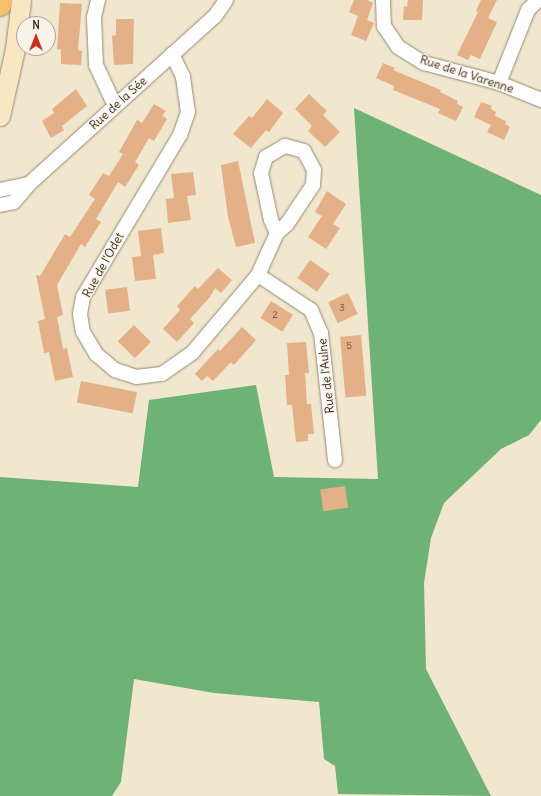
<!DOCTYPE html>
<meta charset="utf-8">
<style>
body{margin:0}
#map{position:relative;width:541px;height:796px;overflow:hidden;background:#f1e7ce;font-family:Delius,sans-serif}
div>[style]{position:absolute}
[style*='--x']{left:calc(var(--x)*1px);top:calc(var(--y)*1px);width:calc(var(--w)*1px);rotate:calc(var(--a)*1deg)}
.forest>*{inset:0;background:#6eb276}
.building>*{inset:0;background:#e3b087;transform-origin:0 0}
.roads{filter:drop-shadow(0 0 1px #968876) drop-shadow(0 0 1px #968876)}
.minor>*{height:14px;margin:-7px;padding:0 7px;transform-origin:7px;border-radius:7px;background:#fff}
.secondary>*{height:19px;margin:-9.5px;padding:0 9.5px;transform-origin:9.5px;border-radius:9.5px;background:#fbe6c4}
.primary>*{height:22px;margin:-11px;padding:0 11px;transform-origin:11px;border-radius:11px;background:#f6c16b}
span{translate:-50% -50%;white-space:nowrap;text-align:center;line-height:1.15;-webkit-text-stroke:3px #f7f3e8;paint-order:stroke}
.number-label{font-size:10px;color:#654c38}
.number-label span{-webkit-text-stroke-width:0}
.street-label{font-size:12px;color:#3b2a1e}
.north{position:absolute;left:16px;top:16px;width:40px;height:40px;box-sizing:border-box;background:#f7f3e8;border:1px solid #aca397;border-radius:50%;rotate:0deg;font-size:11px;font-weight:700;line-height:16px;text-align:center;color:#3b2a1e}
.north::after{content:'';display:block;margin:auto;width:14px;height:18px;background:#c8321e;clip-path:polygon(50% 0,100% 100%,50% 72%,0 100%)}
</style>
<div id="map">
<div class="forest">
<i style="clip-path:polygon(354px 108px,541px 195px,541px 420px,529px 435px,501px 449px,444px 503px,431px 538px,424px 583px,426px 669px,491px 796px,338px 794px,335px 766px,324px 759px,319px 702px,214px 693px,134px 679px,121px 782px,112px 796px,0 796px,0 477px,138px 487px,149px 400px,256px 385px,274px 477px,378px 479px)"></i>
</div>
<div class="building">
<i style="clip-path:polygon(354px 0,367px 0,373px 3px,367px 20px,374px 23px,366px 41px,351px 35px,358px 16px,349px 12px)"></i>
<i style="clip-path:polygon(408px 0,423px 0,422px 20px,403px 20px,404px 6px,407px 7px)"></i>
<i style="clip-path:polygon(481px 0,497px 0,488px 18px,497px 22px,480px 59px,471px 55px,468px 60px,457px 55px,478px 12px,476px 11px)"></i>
<i style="clip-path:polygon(60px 3px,82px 4px,78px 50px,82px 51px,81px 65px,61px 64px,61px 50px,57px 49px)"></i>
<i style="clip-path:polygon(116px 19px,134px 19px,133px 64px,114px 65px,112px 36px,116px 35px)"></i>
<i style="clip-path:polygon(383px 63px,395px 68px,393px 70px,441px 90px,440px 92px,458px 101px,457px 104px,463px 107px,456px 121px,438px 113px,440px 109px,393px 90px,394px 86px,376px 78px)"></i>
<i style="clip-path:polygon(76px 89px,87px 106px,62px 126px,64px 130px,51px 138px,42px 121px,54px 113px,52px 109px)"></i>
<i style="clip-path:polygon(309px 94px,327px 111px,323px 115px,340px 132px,325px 147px,308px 131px,312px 126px,295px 109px)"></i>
<i style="clip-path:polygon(267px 99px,283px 113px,269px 132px,266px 130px,251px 148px,233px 134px,249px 116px,252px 118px)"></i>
<i style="clip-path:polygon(481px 102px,492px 106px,491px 109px,496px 112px,494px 119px,495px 116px,506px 121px,505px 124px,510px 127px,504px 140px,487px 132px,491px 125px,474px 117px)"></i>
<i style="clip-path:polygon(154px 104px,166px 111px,162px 116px,167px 119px,154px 141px,149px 138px,135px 162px,139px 165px,125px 187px,118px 182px,96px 219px,101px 222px,85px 247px,81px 244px,57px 285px,63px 315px,57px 317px,63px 349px,67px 348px,73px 377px,55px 381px,49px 352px,44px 353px,38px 321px,45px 319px,36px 275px,40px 276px,65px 234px,70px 237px,95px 199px,89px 195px,103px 173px,109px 176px,123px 154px,119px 152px,137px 120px,142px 123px)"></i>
<i style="clip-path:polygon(238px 161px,255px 243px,236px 247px,228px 217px,221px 165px)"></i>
<i style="clip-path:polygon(193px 172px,196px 195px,187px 196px,191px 220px,168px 223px,166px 199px,174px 198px,171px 174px)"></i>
<i style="clip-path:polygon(327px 191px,346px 204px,333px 224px,340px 228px,326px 249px,308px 237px,322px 216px,315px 212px)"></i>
<i style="clip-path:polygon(161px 228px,164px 253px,153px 255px,156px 279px,135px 281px,132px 257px,141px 256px,138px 231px)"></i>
<i style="left:310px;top:260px;width:24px;height:22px;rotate:35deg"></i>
<i style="clip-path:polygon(218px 268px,232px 280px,221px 293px,215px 288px,210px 297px,190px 319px,194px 323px,177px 342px,163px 329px,180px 310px,177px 306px,195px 286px,198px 289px)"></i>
<i style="left:127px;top:287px;width:24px;height:22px;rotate:83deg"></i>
<i style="left:348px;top:293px;width:23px;height:22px;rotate:65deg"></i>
<i style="left:271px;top:301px;width:26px;height:20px;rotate:32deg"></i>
<i style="left:134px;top:325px;width:24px;height:23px;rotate:45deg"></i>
<i style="clip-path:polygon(242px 327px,256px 340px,234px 365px,231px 362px,213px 381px,207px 376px,202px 381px,195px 374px,218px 349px,220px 351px)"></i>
<i style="left:361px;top:335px;width:61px;height:21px;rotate:85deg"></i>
<i style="clip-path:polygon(306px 342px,309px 373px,305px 373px,307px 404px,311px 404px,314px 434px,308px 434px,308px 441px,296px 442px,292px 405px,287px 405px,285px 375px,289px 375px,287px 343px)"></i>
<i style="left:81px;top:381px;width:57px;height:22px;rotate:11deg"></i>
<i style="left:345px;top:486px;width:22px;height:25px;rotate:82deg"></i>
</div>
<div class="roads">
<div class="minor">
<i style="--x:98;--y:0;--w:18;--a:103"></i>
<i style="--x:94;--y:18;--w:47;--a:87.6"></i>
<i style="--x:96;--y:65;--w:45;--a:65.1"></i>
<i style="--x:383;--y:0;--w:26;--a:88"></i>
<i style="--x:384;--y:26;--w:25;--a:56"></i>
<i style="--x:398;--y:47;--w:31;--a:32"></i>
<i style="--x:424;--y:63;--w:78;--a:14.9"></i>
<i style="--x:499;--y:83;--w:45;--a:22"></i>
<i style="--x:172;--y:54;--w:25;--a:64"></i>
<i style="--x:183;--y:77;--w:35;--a:82"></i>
<i style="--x:188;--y:112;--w:24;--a:109"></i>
<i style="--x:180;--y:135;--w:189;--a:120.9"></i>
<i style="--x:83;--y:297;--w:17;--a:100"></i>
<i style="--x:80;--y:314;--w:18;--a:81"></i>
<i style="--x:83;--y:332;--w:26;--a:59"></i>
<i style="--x:96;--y:354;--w:25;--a:40"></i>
<i style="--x:115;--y:370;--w:22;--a:18"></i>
<i style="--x:136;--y:377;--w:26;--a:-7"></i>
<i style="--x:162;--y:374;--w:38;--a:-35"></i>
<i style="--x:193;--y:352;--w:101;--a:-49.8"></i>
<i style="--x:258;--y:275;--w:46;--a:-65.7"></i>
<i style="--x:277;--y:233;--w:13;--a:-42"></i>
<i style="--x:287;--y:224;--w:47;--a:-56.3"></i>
<i style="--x:313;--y:185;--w:15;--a:-86"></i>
<i style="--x:314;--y:170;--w:21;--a:-118"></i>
<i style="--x:304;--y:151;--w:20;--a:-165"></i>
<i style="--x:285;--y:146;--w:22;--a:150"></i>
<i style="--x:266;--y:157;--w:17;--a:107"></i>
<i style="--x:261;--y:173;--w:48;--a:78"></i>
<i style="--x:271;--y:220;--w:14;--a:65"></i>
<i style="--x:499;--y:83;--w:79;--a:-68.3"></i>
<i style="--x:528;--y:10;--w:14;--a:-45"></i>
<i style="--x:0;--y:190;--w:30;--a:-12"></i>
<i style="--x:29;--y:184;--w:251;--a:-42.1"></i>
<i style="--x:215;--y:16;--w:19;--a:-55"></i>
<i style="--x:0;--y:205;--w:14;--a:-12"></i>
<i style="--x:14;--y:202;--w:23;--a:-50"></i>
<i style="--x:258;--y:275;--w:64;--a:33.4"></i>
<i style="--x:311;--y:310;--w:25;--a:67"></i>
<i style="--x:321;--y:333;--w:128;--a:83.7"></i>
</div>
<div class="secondary">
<i style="--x:0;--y:116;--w:69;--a:-77.4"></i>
<i style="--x:15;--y:49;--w:49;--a:-83"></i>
</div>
<div class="primary">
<i style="--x:0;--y:5;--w:5;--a:-79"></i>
</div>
</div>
<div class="number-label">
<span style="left:342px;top:308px">3</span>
<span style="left:275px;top:315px">2</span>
<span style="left:349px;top:346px">5</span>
</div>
<div class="street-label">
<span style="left:467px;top:74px;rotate:18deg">Rue de la Varenne</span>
<span style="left:118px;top:103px;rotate:-42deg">Rue de la Sée</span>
<span style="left:103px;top:265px;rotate:-61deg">Rue de l'Odet</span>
<span style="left:326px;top:376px;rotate:-96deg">Rue de l'Aulne</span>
</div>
<div class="north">N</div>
</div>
